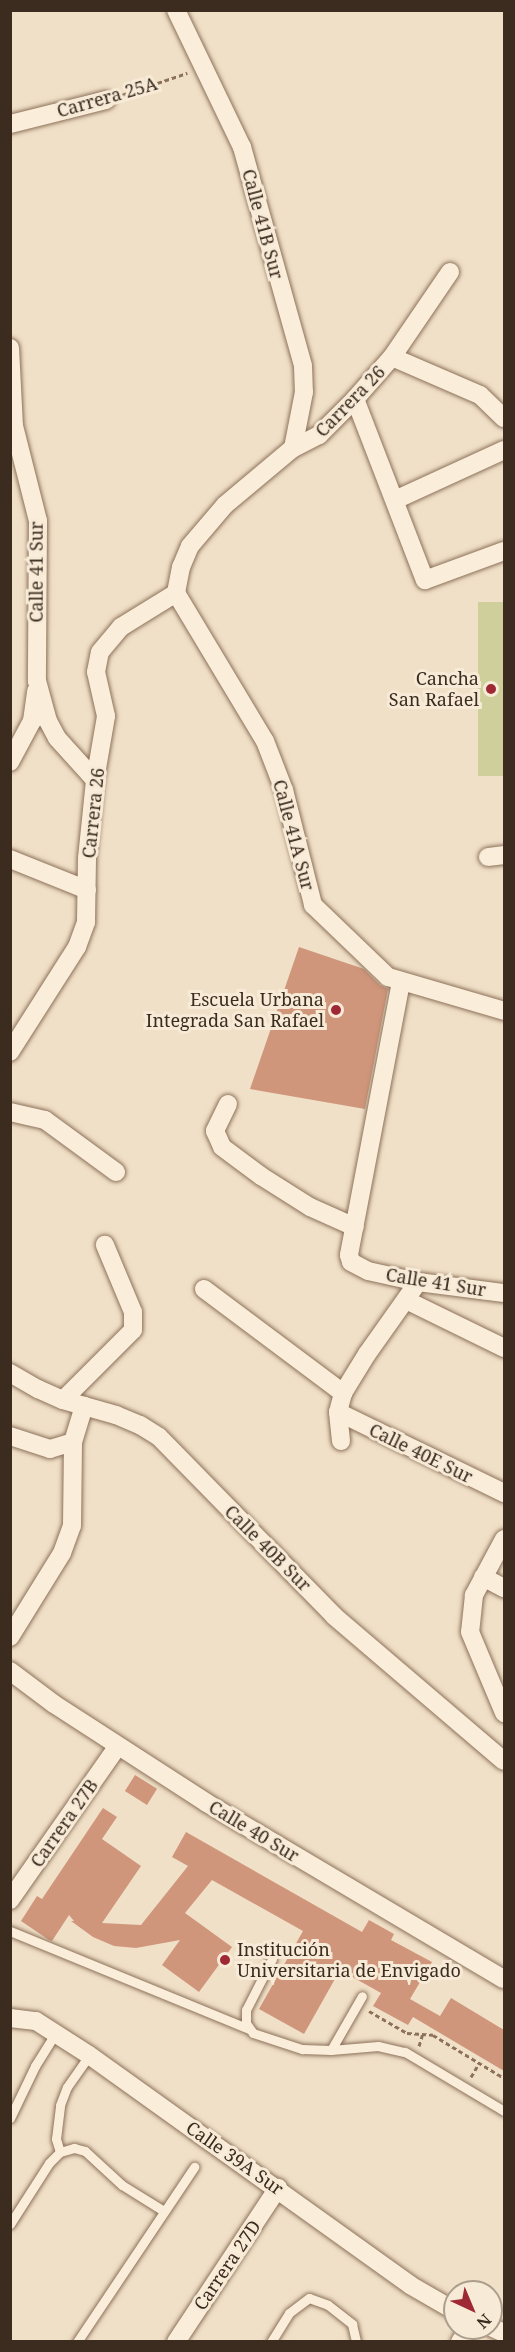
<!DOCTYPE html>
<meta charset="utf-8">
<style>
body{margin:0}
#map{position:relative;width:515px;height:2352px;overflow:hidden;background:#f0e0c7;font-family:"Noto Serif",serif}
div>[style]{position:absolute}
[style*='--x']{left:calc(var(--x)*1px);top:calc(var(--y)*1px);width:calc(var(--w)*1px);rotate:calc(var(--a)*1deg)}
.green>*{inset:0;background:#cecf9a;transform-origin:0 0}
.building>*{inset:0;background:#cf967b;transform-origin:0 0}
.path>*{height:3px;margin-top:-1.5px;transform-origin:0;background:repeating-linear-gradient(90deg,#8d715b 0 4.5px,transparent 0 7.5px)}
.roads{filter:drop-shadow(0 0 2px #8d715b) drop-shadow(0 0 2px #8d715b)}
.lane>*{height:9px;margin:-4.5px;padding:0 4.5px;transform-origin:4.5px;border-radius:4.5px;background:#faeedb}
.street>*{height:18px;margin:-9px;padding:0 9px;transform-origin:9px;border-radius:9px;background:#faeedb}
.dots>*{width:16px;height:16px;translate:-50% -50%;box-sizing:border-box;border:3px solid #f7ebd7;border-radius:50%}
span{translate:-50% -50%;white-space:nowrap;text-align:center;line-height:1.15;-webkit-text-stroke:6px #f7ebd7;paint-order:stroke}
.street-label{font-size:18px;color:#3c2b1f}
.poi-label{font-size:18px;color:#3c2b1f}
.right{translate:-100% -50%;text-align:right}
.left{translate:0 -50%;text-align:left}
.frame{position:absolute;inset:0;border:12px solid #3c2b1f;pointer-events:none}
.north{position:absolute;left:443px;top:2280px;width:60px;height:60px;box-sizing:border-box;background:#f7ebd7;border:2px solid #ac9e8d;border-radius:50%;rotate:136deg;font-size:16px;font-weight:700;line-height:24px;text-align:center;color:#3c2b1f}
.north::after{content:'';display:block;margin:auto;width:21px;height:27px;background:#9e2935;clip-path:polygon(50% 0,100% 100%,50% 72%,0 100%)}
</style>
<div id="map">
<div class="green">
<i style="left:504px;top:602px;width:174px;height:26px;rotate:90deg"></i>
</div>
<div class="building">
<i style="clip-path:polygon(299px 947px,364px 969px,380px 985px,388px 989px,365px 1109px,250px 1089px)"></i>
<i style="left:135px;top:1775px;width:26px;height:19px;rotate:32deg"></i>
<i style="clip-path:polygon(103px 1808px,117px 1817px,102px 1839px,141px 1866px,102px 1923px,141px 1925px,188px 1866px,172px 1857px,186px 1832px,362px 1932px,369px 1920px,394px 1934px,391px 1940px,432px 1962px,410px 1999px,440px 2016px,451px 1998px,504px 2030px,504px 2071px,413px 2017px,408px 2025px,373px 2006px,381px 1993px,340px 1970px,304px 2034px,259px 2009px,303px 1931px,212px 1880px,185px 1913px,232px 1947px,199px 1992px,162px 1965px,180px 1940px,136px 1948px,114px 1946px,93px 1937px,71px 1921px,74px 1921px,69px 1915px,52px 1941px,49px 1940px,21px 1921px,37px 1896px,42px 1899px)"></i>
</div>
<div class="path">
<i style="--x:122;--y:95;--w:69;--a:-18.7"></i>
<i style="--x:369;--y:2011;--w:44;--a:30.1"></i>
<i style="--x:407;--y:2033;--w:26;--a:4"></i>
<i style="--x:433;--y:2035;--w:83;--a:31.2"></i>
<i style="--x:419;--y:2046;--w:14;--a:-73"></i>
<i style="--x:471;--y:2077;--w:16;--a:-60"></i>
</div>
<div class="roads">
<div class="lane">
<i style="--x:10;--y:1931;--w:258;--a:22.3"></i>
<i style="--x:272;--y:1959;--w:57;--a:117"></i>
<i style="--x:246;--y:2010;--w:13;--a:90"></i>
<i style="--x:246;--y:2023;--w:12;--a:55"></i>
<i style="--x:253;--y:2033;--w:52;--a:18.1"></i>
<i style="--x:302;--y:2049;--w:29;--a:2"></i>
<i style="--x:331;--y:2050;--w:47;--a:-4.9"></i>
<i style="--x:378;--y:2046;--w:28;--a:13"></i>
<i style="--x:405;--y:2052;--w:115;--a:30.8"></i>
<i style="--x:331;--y:2050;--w:62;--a:-60.1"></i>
<i style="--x:10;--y:2118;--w:58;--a:-64.3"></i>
<i style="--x:35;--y:2066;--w:39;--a:-58"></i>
<i style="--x:60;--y:2152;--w:14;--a:-107"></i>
<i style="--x:56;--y:2139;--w:34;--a:-83"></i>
<i style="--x:60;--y:2105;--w:19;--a:-69"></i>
<i style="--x:67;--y:2087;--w:39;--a:-55"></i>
<i style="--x:10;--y:2224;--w:72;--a:-57.4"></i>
<i style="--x:49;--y:2163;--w:16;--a:-45"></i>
<i style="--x:60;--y:2152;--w:15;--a:-16"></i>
<i style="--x:74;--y:2148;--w:11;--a:15"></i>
<i style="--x:85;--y:2151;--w:50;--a:42.6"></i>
<i style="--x:122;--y:2185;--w:49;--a:31.8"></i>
<i style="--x:77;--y:2342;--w:211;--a:-56.2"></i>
<i style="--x:271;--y:2342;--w:34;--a:-58"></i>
<i style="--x:289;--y:2313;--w:25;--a:-37"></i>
<i style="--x:309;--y:2298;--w:20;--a:20"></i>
<i style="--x:328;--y:2305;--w:31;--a:38"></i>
<i style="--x:352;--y:2324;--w:18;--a:77"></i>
</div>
<div class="street">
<i style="--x:176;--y:10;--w:152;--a:64.3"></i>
<i style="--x:242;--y:147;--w:227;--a:74.4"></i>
<i style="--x:303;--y:366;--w:26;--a:88"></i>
<i style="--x:304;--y:392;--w:57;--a:101.1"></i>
<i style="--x:10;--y:124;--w:99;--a:-14"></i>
<i style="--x:450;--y:272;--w:103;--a:124.3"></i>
<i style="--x:392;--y:357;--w:56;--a:131.4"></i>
<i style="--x:355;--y:399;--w:51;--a:135"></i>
<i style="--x:319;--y:435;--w:29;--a:153"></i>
<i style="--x:293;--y:448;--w:89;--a:140"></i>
<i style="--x:225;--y:505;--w:54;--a:130.5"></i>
<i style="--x:190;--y:546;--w:23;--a:113"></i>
<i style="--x:181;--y:567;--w:26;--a:101"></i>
<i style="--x:176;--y:593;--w:173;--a:59"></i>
<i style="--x:265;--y:741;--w:53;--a:68.8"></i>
<i style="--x:284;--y:790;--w:119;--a:75.8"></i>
<i style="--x:313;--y:905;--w:104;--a:43.8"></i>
<i style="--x:388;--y:977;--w:121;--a:16.3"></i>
<i style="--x:10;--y:348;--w:78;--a:87.1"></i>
<i style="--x:14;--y:426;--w:98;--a:75.8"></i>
<i style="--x:38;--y:521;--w:160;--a:90.4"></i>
<i style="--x:37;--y:681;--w:41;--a:74.6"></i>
<i style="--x:48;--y:721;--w:19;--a:62"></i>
<i style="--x:57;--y:738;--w:57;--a:47.9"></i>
<i style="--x:392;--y:357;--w:96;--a:23.4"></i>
<i style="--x:480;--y:395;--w:33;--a:44"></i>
<i style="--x:355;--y:399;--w:194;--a:68.9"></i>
<i style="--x:425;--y:580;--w:84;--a:-20.2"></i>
<i style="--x:395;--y:500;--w:120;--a:-24.6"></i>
<i style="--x:10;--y:762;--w:47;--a:-61.8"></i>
<i style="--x:32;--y:721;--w:30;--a:-82"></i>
<i style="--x:488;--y:857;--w:16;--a:-7"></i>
<i style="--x:10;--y:859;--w:83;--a:21.9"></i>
<i style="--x:401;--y:982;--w:278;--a:100.8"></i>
<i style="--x:349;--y:1255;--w:7;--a:74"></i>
<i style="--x:351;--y:1262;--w:19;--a:28"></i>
<i style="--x:368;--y:1271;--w:51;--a:12.4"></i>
<i style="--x:418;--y:1282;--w:87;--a:7.3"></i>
<i style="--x:10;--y:1052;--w:125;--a:-57.5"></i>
<i style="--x:77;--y:947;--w:27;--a:-70"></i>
<i style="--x:86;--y:922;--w:64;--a:-89.1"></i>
<i style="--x:87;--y:858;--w:78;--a:-84.1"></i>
<i style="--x:95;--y:780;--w:65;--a:-80.2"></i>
<i style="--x:106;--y:716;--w:45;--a:-102.8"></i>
<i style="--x:96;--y:672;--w:20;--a:-79"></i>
<i style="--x:100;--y:652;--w:33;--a:-50"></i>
<i style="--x:121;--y:627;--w:65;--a:-31.7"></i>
<i style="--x:228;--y:1104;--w:30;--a:116"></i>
<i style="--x:215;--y:1131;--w:17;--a:66"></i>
<i style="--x:222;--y:1147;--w:49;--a:36.6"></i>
<i style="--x:261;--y:1176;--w:58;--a:32.3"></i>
<i style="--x:310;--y:1207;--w:49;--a:24"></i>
<i style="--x:10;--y:1112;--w:36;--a:13"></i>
<i style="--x:45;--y:1120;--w:88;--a:36.2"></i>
<i style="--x:204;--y:1289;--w:174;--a:36.8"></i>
<i style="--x:406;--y:1300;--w:109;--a:26.1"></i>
<i style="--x:10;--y:1373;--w:32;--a:30"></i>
<i style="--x:38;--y:1389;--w:27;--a:24"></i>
<i style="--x:63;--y:1400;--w:55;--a:15.8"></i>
<i style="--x:116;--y:1415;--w:26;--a:23"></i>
<i style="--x:140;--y:1425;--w:22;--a:32"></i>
<i style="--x:159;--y:1437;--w:250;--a:45.6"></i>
<i style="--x:334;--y:1616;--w:223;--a:40.5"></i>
<i style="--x:63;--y:1400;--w:99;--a:-45"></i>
<i style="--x:133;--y:1330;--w:18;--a:-90"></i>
<i style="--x:133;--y:1312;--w:73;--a:-112.7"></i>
<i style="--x:338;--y:1412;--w:185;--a:26"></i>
<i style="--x:10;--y:1436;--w:42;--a:18"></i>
<i style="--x:50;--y:1449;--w:24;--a:-17"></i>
<i style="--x:341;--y:1441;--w:29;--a:-96"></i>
<i style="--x:338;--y:1412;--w:20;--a:-75"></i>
<i style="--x:343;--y:1393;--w:46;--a:-58.4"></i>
<i style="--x:367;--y:1354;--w:88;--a:-54.7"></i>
<i style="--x:504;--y:1539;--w:64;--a:118.2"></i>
<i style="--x:474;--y:1595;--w:37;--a:96"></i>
<i style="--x:470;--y:1632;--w:88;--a:67.2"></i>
<i style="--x:483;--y:1577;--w:24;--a:28"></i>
<i style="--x:10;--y:1637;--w:99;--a:-58.2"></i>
<i style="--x:62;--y:1553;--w:29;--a:-70"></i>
<i style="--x:72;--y:1526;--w:84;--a:-89.3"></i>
<i style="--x:73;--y:1442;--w:38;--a:-73"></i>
<i style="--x:10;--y:1671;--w:55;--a:36.9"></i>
<i style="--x:54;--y:1704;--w:182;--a:32.9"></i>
<i style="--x:207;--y:1803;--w:345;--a:30.7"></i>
<i style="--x:10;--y:1900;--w:187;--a:-55"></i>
<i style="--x:10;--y:2018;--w:26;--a:7"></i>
<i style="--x:36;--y:2021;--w:63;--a:32.7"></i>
<i style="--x:89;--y:2055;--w:395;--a:35.6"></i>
<i style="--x:410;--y:2285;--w:52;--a:30"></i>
<i style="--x:491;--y:2327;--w:14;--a:25"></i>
<i style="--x:176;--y:2342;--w:185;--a:-56.5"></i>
<i style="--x:460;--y:2342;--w:17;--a:-57"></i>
</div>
</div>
<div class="dots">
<i style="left:491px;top:689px;background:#9e2935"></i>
<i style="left:336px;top:1010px;background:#9e2935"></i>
<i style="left:225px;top:1960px;background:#9e2935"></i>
</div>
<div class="street-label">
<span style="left:107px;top:97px;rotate:-16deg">Carrera 25A</span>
<span style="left:263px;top:224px;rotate:75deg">Calle 41B Sur</span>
<span style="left:350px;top:401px;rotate:-46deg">Carrera 26</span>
<span style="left:36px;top:572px;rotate:-90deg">Calle 41 Sur</span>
<span style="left:93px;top:813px;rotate:-84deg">Carrera 26</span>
<span style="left:294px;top:835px;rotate:75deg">Calle 41A Sur</span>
<span style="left:436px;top:1282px;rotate:9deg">Calle 41 Sur</span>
<span style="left:421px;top:1453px;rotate:26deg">Calle 40E Sur</span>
<span style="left:268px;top:1548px;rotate:45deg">Calle 40B Sur</span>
<span style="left:64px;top:1823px;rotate:-55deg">Carrera 27B</span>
<span style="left:254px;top:1831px;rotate:31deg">Calle 40 Sur</span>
<span style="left:235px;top:2158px;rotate:35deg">Calle 39A Sur</span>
<span style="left:227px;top:2265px;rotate:-56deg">Carrera 27D</span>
</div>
<div class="poi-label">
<span class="right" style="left:479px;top:689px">Cancha<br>San Rafael</span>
<span class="right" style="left:324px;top:1010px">Escuela Urbana<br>Integrada San Rafael</span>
<span class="left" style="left:237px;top:1960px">Institución<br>Universitaria de Envigado</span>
</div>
<div class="frame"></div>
<div class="north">N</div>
</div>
